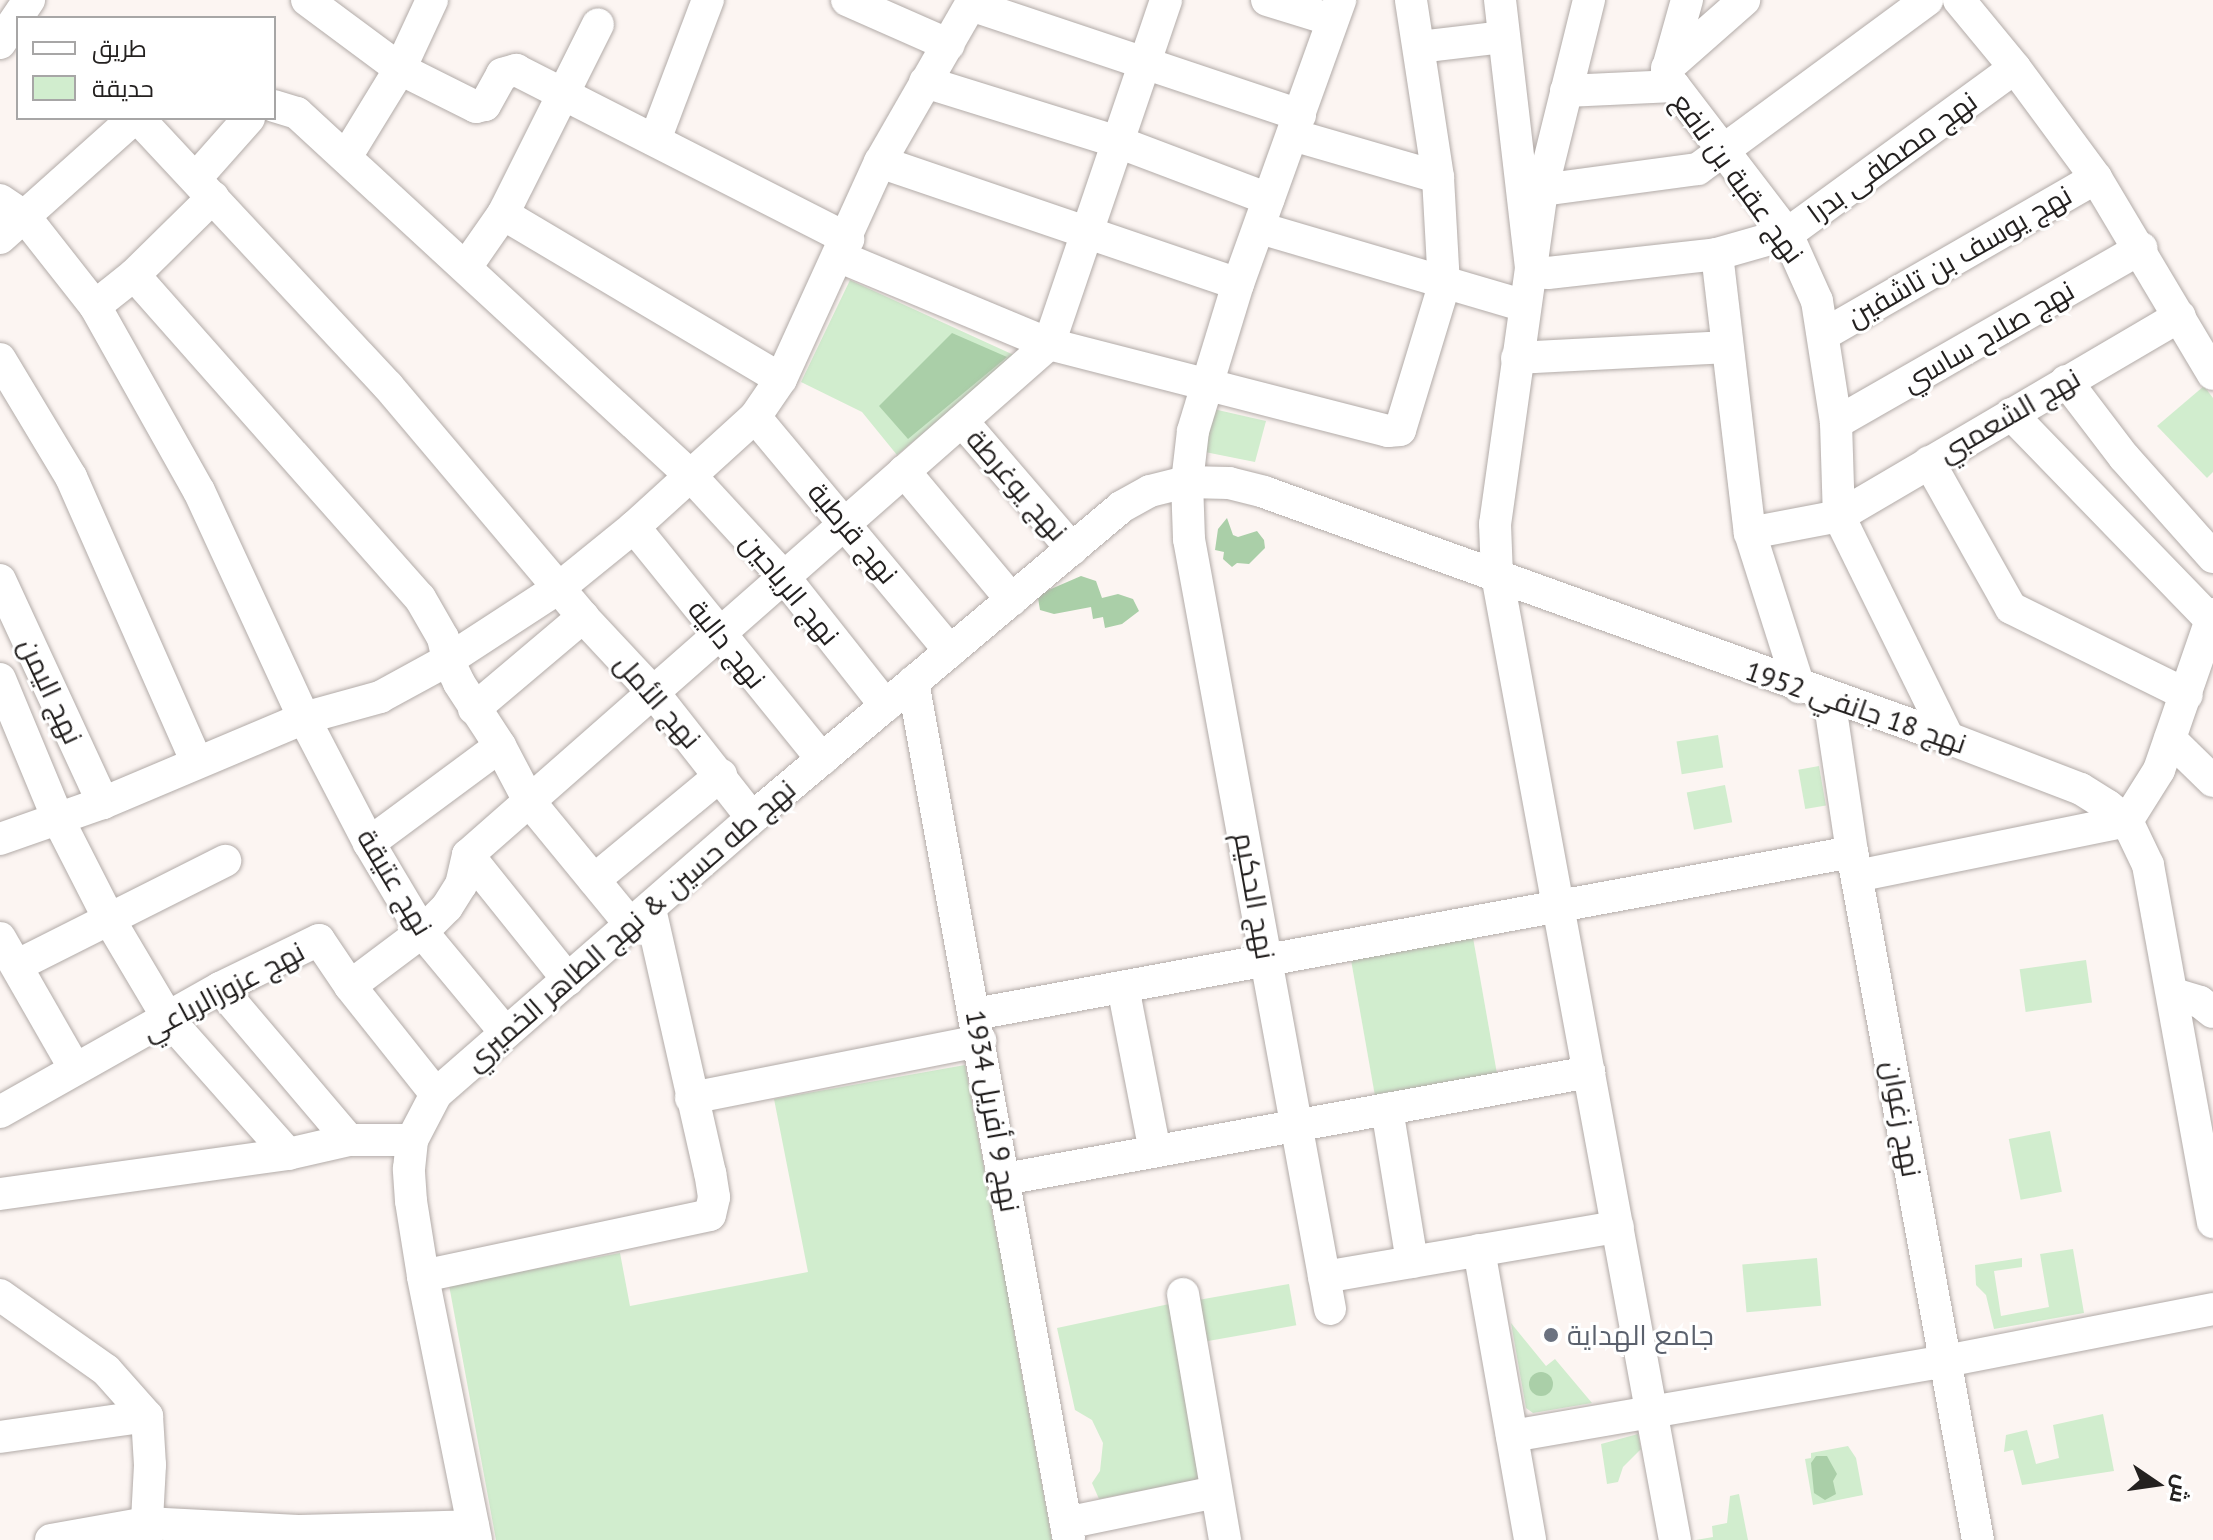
<!DOCTYPE html>
<meta charset="utf-8">
<style>
body{margin:0}
#map{position:relative;width:2213px;height:1540px;overflow:hidden;background:#fcf5f2;font-family:"PT Sans",Cairo,sans-serif}
div>[style]{position:absolute}
[style*='--x']{left:calc(var(--x)*1px);top:calc(var(--y)*1px);width:calc(var(--w)*1px);rotate:calc(var(--a)*1deg)}
.green>*{inset:0;background:#d1edce;transform-origin:0 0}
.forest>*{inset:0;background:#aacfa8}
.round{border-radius:50%}
.roads{filter:drop-shadow(0 0 2px #b2aba8) drop-shadow(0 0 2px #b2aba8)}
.minor>*{height:32px;margin:-16px;padding:0 16px;transform-origin:16px;border-radius:16px;background:#fff}
.dots>*{width:22px;height:22px;translate:-50% -50%;box-sizing:border-box;border:4px solid #fff;border-radius:50%}
span{translate:-50% -50%;white-space:nowrap;text-align:center;line-height:1.15;-webkit-text-stroke:6px #fff;paint-order:stroke}
.street-label{font-size:28px;color:#242120}
.worship-label{font-size:28px;color:#5b616d}
.left{translate:0 -50%;text-align:left}
.legend{position:absolute;left:16px;top:16px;width:260px;height:104px;box-sizing:border-box;background:#fff;border:2px solid #a7a6a6;margin:0;padding:10px 14px;list-style:none;font-size:24px;color:#242120}
.legend li{display:flex;align-items:center;gap:16px;height:40px}
.legend b{width:40px;border:2px solid #a7a6a6}
.north{position:absolute;left:2117px;top:1444px;width:80px;height:80px;-webkit-text-stroke:6px #fff;paint-order:stroke;rotate:103deg;font-size:22px;font-weight:700;line-height:32px;text-align:center;color:#242120}
.north::after{content:'';display:block;margin:auto;width:28px;height:36px;background:#242120;clip-path:polygon(50% 0,100% 100%,50% 72%,0 100%)}
</style>
<div id="map">
<div class="green">
<i style="clip-path:polygon(850px 280px,1016px 356px,897px 455px,862px 412px,801px 382px)"></i>
<i style="clip-path:polygon(2204px 386px,2213px 398px,2213px 472px,2207px 478px,2157px 426px)"></i>
<i style="clip-path:polygon(1209px 408px,1266px 421px,1255px 462px,1205px 452px)"></i>
<i style="left:1718px;top:735px;width:33px;height:42px;rotate:81deg"></i>
<i style="left:1819px;top:766px;width:40px;height:21px;rotate:80deg"></i>
<i style="left:1725px;top:785px;width:38px;height:39px;rotate:79deg"></i>
<i style="left:1472px;top:932px;width:151px;height:124px;rotate:80deg"></i>
<i style="left:2086px;top:960px;width:43px;height:67px;rotate:82deg"></i>
<i style="clip-path:polygon(965px 1065px,999px 1249px,1007px 1256px,1015px 1311px,1012px 1321px,1052px 1540px,496px 1540px,449px 1285px,620px 1253px,630px 1306px,808px 1272px,774px 1099px)"></i>
<i style="left:2050px;top:1131px;width:62px;height:42px;rotate:79deg"></i>
<i style="clip-path:polygon(2073px 1249px,2084px 1313px,1994px 1329px,1986px 1295px,1976px 1285px,1975px 1265px,2022px 1258px,2022px 1267px,1994px 1271px,2001px 1316px,2049px 1307px,2040px 1254px)"></i>
<i style="left:1817px;top:1258px;width:48px;height:75px;rotate:85deg"></i>
<i style="left:1289px;top:1284px;width:42px;height:91px;rotate:80deg"></i>
<i style="clip-path:polygon(1174px 1303px,1206px 1478px,1099px 1499px,1092px 1483px,1100px 1471px,1103px 1443px,1092px 1420px,1075px 1410px,1057px 1328px)"></i>
<i style="clip-path:polygon(1511px 1323px,1546px 1366px,1555px 1359px,1592px 1403px,1533px 1413px,1526px 1408px)"></i>
<i style="clip-path:polygon(2103px 1414px,2114px 1471px,2022px 1485px,2013px 1450px,2004px 1452px,2006px 1435px,2027px 1430px,2036px 1464px,2059px 1458px,2053px 1425px)"></i>
<i style="clip-path:polygon(1638px 1434px,1641px 1449px,1623px 1467px,1618px 1482px,1607px 1484px,1601px 1444px)"></i>
<i style="clip-path:polygon(1848px 1446px,1856px 1458px,1863px 1495px,1813px 1505px,1805px 1459px,1811px 1458px,1811px 1453px)"></i>
<i style="clip-path:polygon(1739px 1494px,1748px 1540px,1696px 1540px,1713px 1537px,1712px 1526px,1727px 1523px,1730px 1496px)"></i>
</div>
<div class="forest">
<i style="clip-path:polygon(952px 333px,1007px 357px,908px 439px,879px 406px)"></i>
<i style="clip-path:polygon(1227px 518px,1233px 535px,1238px 537px,1257px 531px,1264px 540px,1265px 548px,1249px 564px,1237px 563px,1232px 567px,1223px 559px,1224px 552px,1215px 550px,1218px 529px)"></i>
<i style="clip-path:polygon(1081px 576px,1096px 581px,1102px 598px,1118px 594px,1133px 599px,1139px 611px,1122px 624px,1105px 628px,1103px 617px,1093px 619px,1091px 607px,1054px 614px,1040px 610px,1038px 598px,1044px 592px)"></i>
<i class="round" style="left:1529px;top:1372px;width:24px;height:24px"></i>
<i style="clip-path:polygon(1816px 1456px,1827px 1456px,1837px 1474px,1833px 1481px,1836px 1494px,1825px 1500px,1814px 1493px,1811px 1463px)"></i>
</div>
<div class="roads">
<div class="minor">
<i style="--x:307;--y:0;--w:116;--a:36.6"></i>
<i style="--x:400;--y:69;--w:85;--a:26.6"></i>
<i style="--x:476;--y:107;--w:9;--a:-13"></i>
<i style="--x:485;--y:105;--w:35;--a:-61"></i>
<i style="--x:502;--y:74;--w:15;--a:-16"></i>
<i style="--x:516;--y:70;--w:373;--a:27"></i>
<i style="--x:847;--y:0;--w:111;--a:23.8"></i>
<i style="--x:1267;--y:0;--w:68;--a:17.1"></i>
<i style="--x:1500;--y:0;--w:271;--a:83.4"></i>
<i style="--x:1531;--y:269;--w:17;--a:13"></i>
<i style="--x:1548;--y:273;--w:170;--a:-6.4"></i>
<i style="--x:1717;--y:254;--w:73;--a:-15.9"></i>
<i style="--x:1787;--y:234;--w:282;--a:-36.1"></i>
<i style="--x:1589;--y:0;--w:196;--a:103.9"></i>
<i style="--x:1542;--y:190;--w:337;--a:98"></i>
<i style="--x:1495;--y:524;--w:51;--a:87.8"></i>
<i style="--x:1497;--y:575;--w:981;--a:79.55"></i>
<i style="--x:1959;--y:0;--w:88;--a:50.5"></i>
<i style="--x:2015;--y:68;--w:137;--a:53.6"></i>
<i style="--x:2096;--y:178;--w:228;--a:59.2"></i>
<i style="--x:971;--y:5;--w:347;--a:18.5"></i>
<i style="--x:0;--y:43;--w:52;--a:-56"></i>
<i style="--x:1419;--y:47;--w:85;--a:-6.8"></i>
<i style="--x:1667;--y:68;--w:103;--a:-41.4"></i>
<i style="--x:1667;--y:71;--w:74;--a:-74.3"></i>
<i style="--x:925;--y:82;--w:202;--a:17.3"></i>
<i style="--x:1118;--y:142;--w:161;--a:20.7"></i>
<i style="--x:1566;--y:91;--w:108;--a:-2.7"></i>
<i style="--x:1674;--y:86;--w:186;--a:52.6"></i>
<i style="--x:1787;--y:234;--w:73;--a:65.9"></i>
<i style="--x:1817;--y:301;--w:123;--a:81.1"></i>
<i style="--x:1836;--y:423;--w:93;--a:88.2"></i>
<i style="--x:1839;--y:516;--w:247;--a:63.8"></i>
<i style="--x:274;--y:106;--w:24;--a:17"></i>
<i style="--x:297;--y:113;--w:536;--a:42.65"></i>
<i style="--x:691;--y:476;--w:137;--a:47.4"></i>
<i style="--x:784;--y:577;--w:164;--a:51.7"></i>
<i style="--x:138;--y:118;--w:367;--a:47"></i>
<i style="--x:388;--y:386;--w:302;--a:49.8"></i>
<i style="--x:583;--y:617;--w:103;--a:47"></i>
<i style="--x:653;--y:692;--w:160;--a:51.8"></i>
<i style="--x:1293;--y:135;--w:151;--a:16.2"></i>
<i style="--x:655;--y:140;--w:150;--a:-69.3"></i>
<i style="--x:346;--y:157;--w:103;--a:-58.5"></i>
<i style="--x:400;--y:69;--w:76;--a:-65.1"></i>
<i style="--x:880;--y:162;--w:378;--a:18.8"></i>
<i style="--x:196;--y:178;--w:80;--a:-48.5"></i>
<i style="--x:1542;--y:190;--w:157;--a:-7.7"></i>
<i style="--x:1698;--y:169;--w:285;--a:-36.4"></i>
<i style="--x:0;--y:200;--w:30;--a:34"></i>
<i style="--x:25;--y:217;--w:113;--a:51.8"></i>
<i style="--x:95;--y:306;--w:212;--a:60.7"></i>
<i style="--x:199;--y:491;--w:250;--a:65.2"></i>
<i style="--x:304;--y:718;--w:141;--a:62.5"></i>
<i style="--x:369;--y:843;--w:104;--a:59.2"></i>
<i style="--x:422;--y:932;--w:131;--a:50.3"></i>
<i style="--x:503;--y:214;--w:323;--a:30.7"></i>
<i style="--x:1260;--y:228;--w:276;--a:16.4"></i>
<i style="--x:0;--y:238;--w:180;--a:-41.8"></i>
<i style="--x:1717;--y:254;--w:281;--a:83.3"></i>
<i style="--x:1750;--y:533;--w:91;--a:-10.8"></i>
<i style="--x:1839;--y:516;--w:395;--a:-30.4"></i>
<i style="--x:840;--y:257;--w:226;--a:22.6"></i>
<i style="--x:1049;--y:344;--w:350;--a:14.4"></i>
<i style="--x:1388;--y:431;--w:12;--a:-5"></i>
<i style="--x:1400;--y:430;--w:152;--a:-73.1"></i>
<i style="--x:1444;--y:285;--w:108;--a:-93.2"></i>
<i style="--x:1438;--y:177;--w:179;--a:-98.7"></i>
<i style="--x:466;--y:267;--w:65;--a:-55.1"></i>
<i style="--x:503;--y:214;--w:212;--a:-63.4"></i>
<i style="--x:134;--y:275;--w:431;--a:48.5"></i>
<i style="--x:420;--y:598;--w:46;--a:60.1"></i>
<i style="--x:443;--y:638;--w:23;--a:77"></i>
<i style="--x:448;--y:660;--w:25;--a:64"></i>
<i style="--x:459;--y:683;--w:75;--a:56.9"></i>
<i style="--x:500;--y:746;--w:62;--a:62.2"></i>
<i style="--x:529;--y:801;--w:161;--a:50.6"></i>
<i style="--x:95;--y:306;--w:50;--a:-38.5"></i>
<i style="--x:134;--y:275;--w:111;--a:-44.6"></i>
<i style="--x:1823;--y:335;--w:315;--a:-29.9"></i>
<i style="--x:1517;--y:358;--w:210;--a:-3"></i>
<i style="--x:0;--y:359;--w:138;--a:59"></i>
<i style="--x:71;--y:477;--w:310;--a:66.2"></i>
<i style="--x:2066;--y:381;--w:96;--a:52.7"></i>
<i style="--x:2124;--y:457;--w:134;--a:48.3"></i>
<i style="--x:2011;--y:414;--w:286;--a:45.9"></i>
<i style="--x:755;--y:417;--w:305;--a:50.2"></i>
<i style="--x:962;--y:421;--w:169;--a:49.3"></i>
<i style="--x:1836;--y:423;--w:352;--a:-29.8"></i>
<i style="--x:1929;--y:462;--w:167;--a:60.7"></i>
<i style="--x:2011;--y:608;--w:196;--a:26.3"></i>
<i style="--x:904;--y:471;--w:168;--a:50.1"></i>
<i style="--x:634;--y:527;--w:299;--a:51"></i>
<i style="--x:1750;--y:533;--w:162;--a:72.3"></i>
<i style="--x:0;--y:580;--w:246;--a:65.2"></i>
<i style="--x:0;--y:679;--w:152;--a:67.5"></i>
<i style="--x:58;--y:819;--w:112;--a:63"></i>
<i style="--x:109;--y:919;--w:117;--a:59.3"></i>
<i style="--x:169;--y:1020;--w:179;--a:48.4"></i>
<i style="--x:913;--y:682;--w:872;--a:79.7"></i>
<i style="--x:1829;--y:698;--w:156;--a:81.5"></i>
<i style="--x:1852;--y:852;--w:699;--a:79.62"></i>
<i style="--x:474;--y:709;--w:143;--a:-40.2"></i>
<i style="--x:2170;--y:739;--w:60;--a:44.3"></i>
<i style="--x:0;--y:839;--w:109;--a:-19.3"></i>
<i style="--x:103;--y:803;--w:218;--a:-22.9"></i>
<i style="--x:304;--y:718;--w:79;--a:-15.4"></i>
<i style="--x:380;--y:697;--w:77;--a:-28.6"></i>
<i style="--x:448;--y:660;--w:134;--a:-33.1"></i>
<i style="--x:560;--y:587;--w:95;--a:-39"></i>
<i style="--x:634;--y:527;--w:164;--a:-42.3"></i>
<i style="--x:755;--y:417;--w:46;--a:-55.6"></i>
<i style="--x:781;--y:379;--w:239;--a:-65.5"></i>
<i style="--x:880;--y:162;--w:187;--a:-60.1"></i>
<i style="--x:369;--y:843;--w:163;--a:-36.5"></i>
<i style="--x:468;--y:855;--w:160;--a:51.3"></i>
<i style="--x:1857;--y:876;--w:276;--a:-11.5"></i>
<i style="--x:2127;--y:821;--w:60;--a:-57.9"></i>
<i style="--x:2159;--y:770;--w:165;--a:-70.9"></i>
<i style="--x:594;--y:880;--w:165;--a:-39.6"></i>
<i style="--x:0;--y:938;--w:151;--a:60.2"></i>
<i style="--x:18;--y:965;--w:232;--a:-26.7"></i>
<i style="--x:350;--y:986;--w:90;--a:-36.9"></i>
<i style="--x:422;--y:932;--w:35;--a:-45"></i>
<i style="--x:447;--y:907;--w:26;--a:-58"></i>
<i style="--x:461;--y:885;--w:31;--a:-77"></i>
<i style="--x:468;--y:855;--w:774;--a:-41.33"></i>
<i style="--x:1049;--y:344;--w:363;--a:-71.2"></i>
<i style="--x:1123;--y:987;--w:167;--a:79"></i>
<i style="--x:220;--y:988;--w:199;--a:49.7"></i>
<i style="--x:2174;--y:994;--w:27;--a:17"></i>
<i style="--x:2200;--y:1002;--w:16;--a:38"></i>
<i style="--x:975;--y:1014;--w:892;--a:-10.47"></i>
<i style="--x:691;--y:1098;--w:295;--a:-11.2"></i>
<i style="--x:1387;--y:1109;--w:155;--a:80.7"></i>
<i style="--x:0;--y:1112;--w:253;--a:-29.4"></i>
<i style="--x:220;--y:988;--w:110;--a:-25.9"></i>
<i style="--x:319;--y:940;--w:55;--a:56"></i>
<i style="--x:350;--y:986;--w:138;--a:51.5"></i>
<i style="--x:1005;--y:1179;--w:594;--a:-10.38"></i>
<i style="--x:0;--y:1194;--w:291;--a:-7.9"></i>
<i style="--x:288;--y:1154;--w:63;--a:-12.9"></i>
<i style="--x:349;--y:1140;--w:63;--a:0"></i>
<i style="--x:1479;--y:1250;--w:294;--a:80"></i>
<i style="--x:423;--y:1276;--w:293;--a:-12"></i>
<i style="--x:710;--y:1215;--w:18;--a:-77"></i>
<i style="--x:714;--y:1197;--w:24;--a:-99"></i>
<i style="--x:710;--y:1173;--w:271;--a:-102.8"></i>
<i style="--x:1324;--y:1277;--w:298;--a:-9.7"></i>
<i style="--x:1183;--y:1294;--w:250;--a:80.3"></i>
<i style="--x:0;--y:1295;--w:130;--a:35.3"></i>
<i style="--x:106;--y:1370;--w:62;--a:48.3"></i>
<i style="--x:147;--y:1416;--w:49;--a:86.5"></i>
<i style="--x:150;--y:1465;--w:75;--a:93.1"></i>
<i style="--x:1330;--y:1309;--w:783;--a:-100.38"></i>
<i style="--x:1189;--y:539;--w:57;--a:-92"></i>
<i style="--x:1187;--y:482;--w:51;--a:-83.3"></i>
<i style="--x:1193;--y:431;--w:154;--a:-73"></i>
<i style="--x:1238;--y:284;--w:302;--a:-70.2"></i>
<i style="--x:1512;--y:1436;--w:440;--a:-9.8"></i>
<i style="--x:1946;--y:1361;--w:272;--a:-11"></i>
<i style="--x:0;--y:1437;--w:148;--a:-8.1"></i>
<i style="--x:1066;--y:1523;--w:153;--a:-11.7"></i>
<i style="--x:51;--y:1540;--w:97;--a:-10.1"></i>
<i style="--x:146;--y:1523;--w:152;--a:3"></i>
<i style="--x:298;--y:1531;--w:175;--a:-1.6"></i>
<i style="--x:476;--y:1540;--w:269;--a:-101.4"></i>
<i style="--x:423;--y:1276;--w:76;--a:-99.1"></i>
<i style="--x:411;--y:1201;--w:32;--a:-94"></i>
<i style="--x:409;--y:1169;--w:29;--a:-84"></i>
<i style="--x:412;--y:1140;--w:52;--a:-62.4"></i>
<i style="--x:436;--y:1094;--w:420;--a:-41.1"></i>
<i style="--x:752;--y:818;--w:483;--a:-40.1"></i>
<i style="--x:1121;--y:507;--w:33;--a:-29"></i>
<i style="--x:1150;--y:491;--w:38;--a:-14"></i>
<i style="--x:1187;--y:482;--w:42;--a:1.4"></i>
<i style="--x:1229;--y:483;--w:36;--a:14"></i>
<i style="--x:1264;--y:492;--w:727;--a:19.78"></i>
<i style="--x:1948;--y:738;--w:142;--a:21"></i>
<i style="--x:2081;--y:789;--w:32;--a:32"></i>
<i style="--x:2108;--y:806;--w:24;--a:38"></i>
<i style="--x:2127;--y:821;--w:49;--a:64.5"></i>
<i style="--x:2148;--y:865;--w:363;--a:79.7"></i>
</div>
</div>
<div class="dots">
<i style="left:1551px;top:1335px;background:#6b7280"></i>
</div>
<div class="street-label">
<span style="left:1892px;top:157px;rotate:-36deg">نهج مصطفى بدرا</span>
<span style="left:1738px;top:178px;rotate:54deg">نهج عقبة بن نافع</span>
<span style="left:1959px;top:256px;rotate:-30deg">نهج يوسف بن تاشفين</span>
<span style="left:1988px;top:336px;rotate:-30deg">نهج صلاح ساسي</span>
<span style="left:2009px;top:415px;rotate:-30deg">نهج الشعمبي</span>
<span style="left:1017px;top:485px;rotate:49deg">نهج يوغرطة</span>
<span style="left:853px;top:533px;rotate:50deg">نهج قرطبة</span>
<span style="left:790px;top:589px;rotate:50deg">نهج الرياحين</span>
<span style="left:727px;top:644px;rotate:51deg">نهج دالية</span>
<span style="left:51px;top:691px;rotate:65deg">نهج اليمن</span>
<span style="left:658px;top:701px;rotate:49deg">نهج الأمل</span>
<span style="left:1856px;top:707px;rotate:19deg">نهج 18 جانفي 1952</span>
<span style="left:395px;top:882px;rotate:59deg">نهج عتيقة</span>
<span style="left:1255px;top:896px;rotate:80deg">نهج الحكيم</span>
<span style="left:630px;top:925px;rotate:-41deg">نهج طه حسين &amp; نهج الطاهر الخميري</span>
<span style="left:223px;top:991px;rotate:-28deg">نهج عزوزالرباعي</span>
<span style="left:993px;top:1111px;rotate:80deg">نهج 9 أفريل 1934</span>
<span style="left:1902px;top:1119px;rotate:80deg">نهج زغوان</span>
</div>
<div class="worship-label">
<span class="left" style="left:1567px;top:1335px">جامع الهداية</span>
</div>
<ul class="legend">
<li><b style="height:10px;background:#fff"></b>طريق</li>
<li><b style="height:22px;background:#d1edce"></b>حديقة</li>
</ul>
<div class="north">ش</div>
</div>
